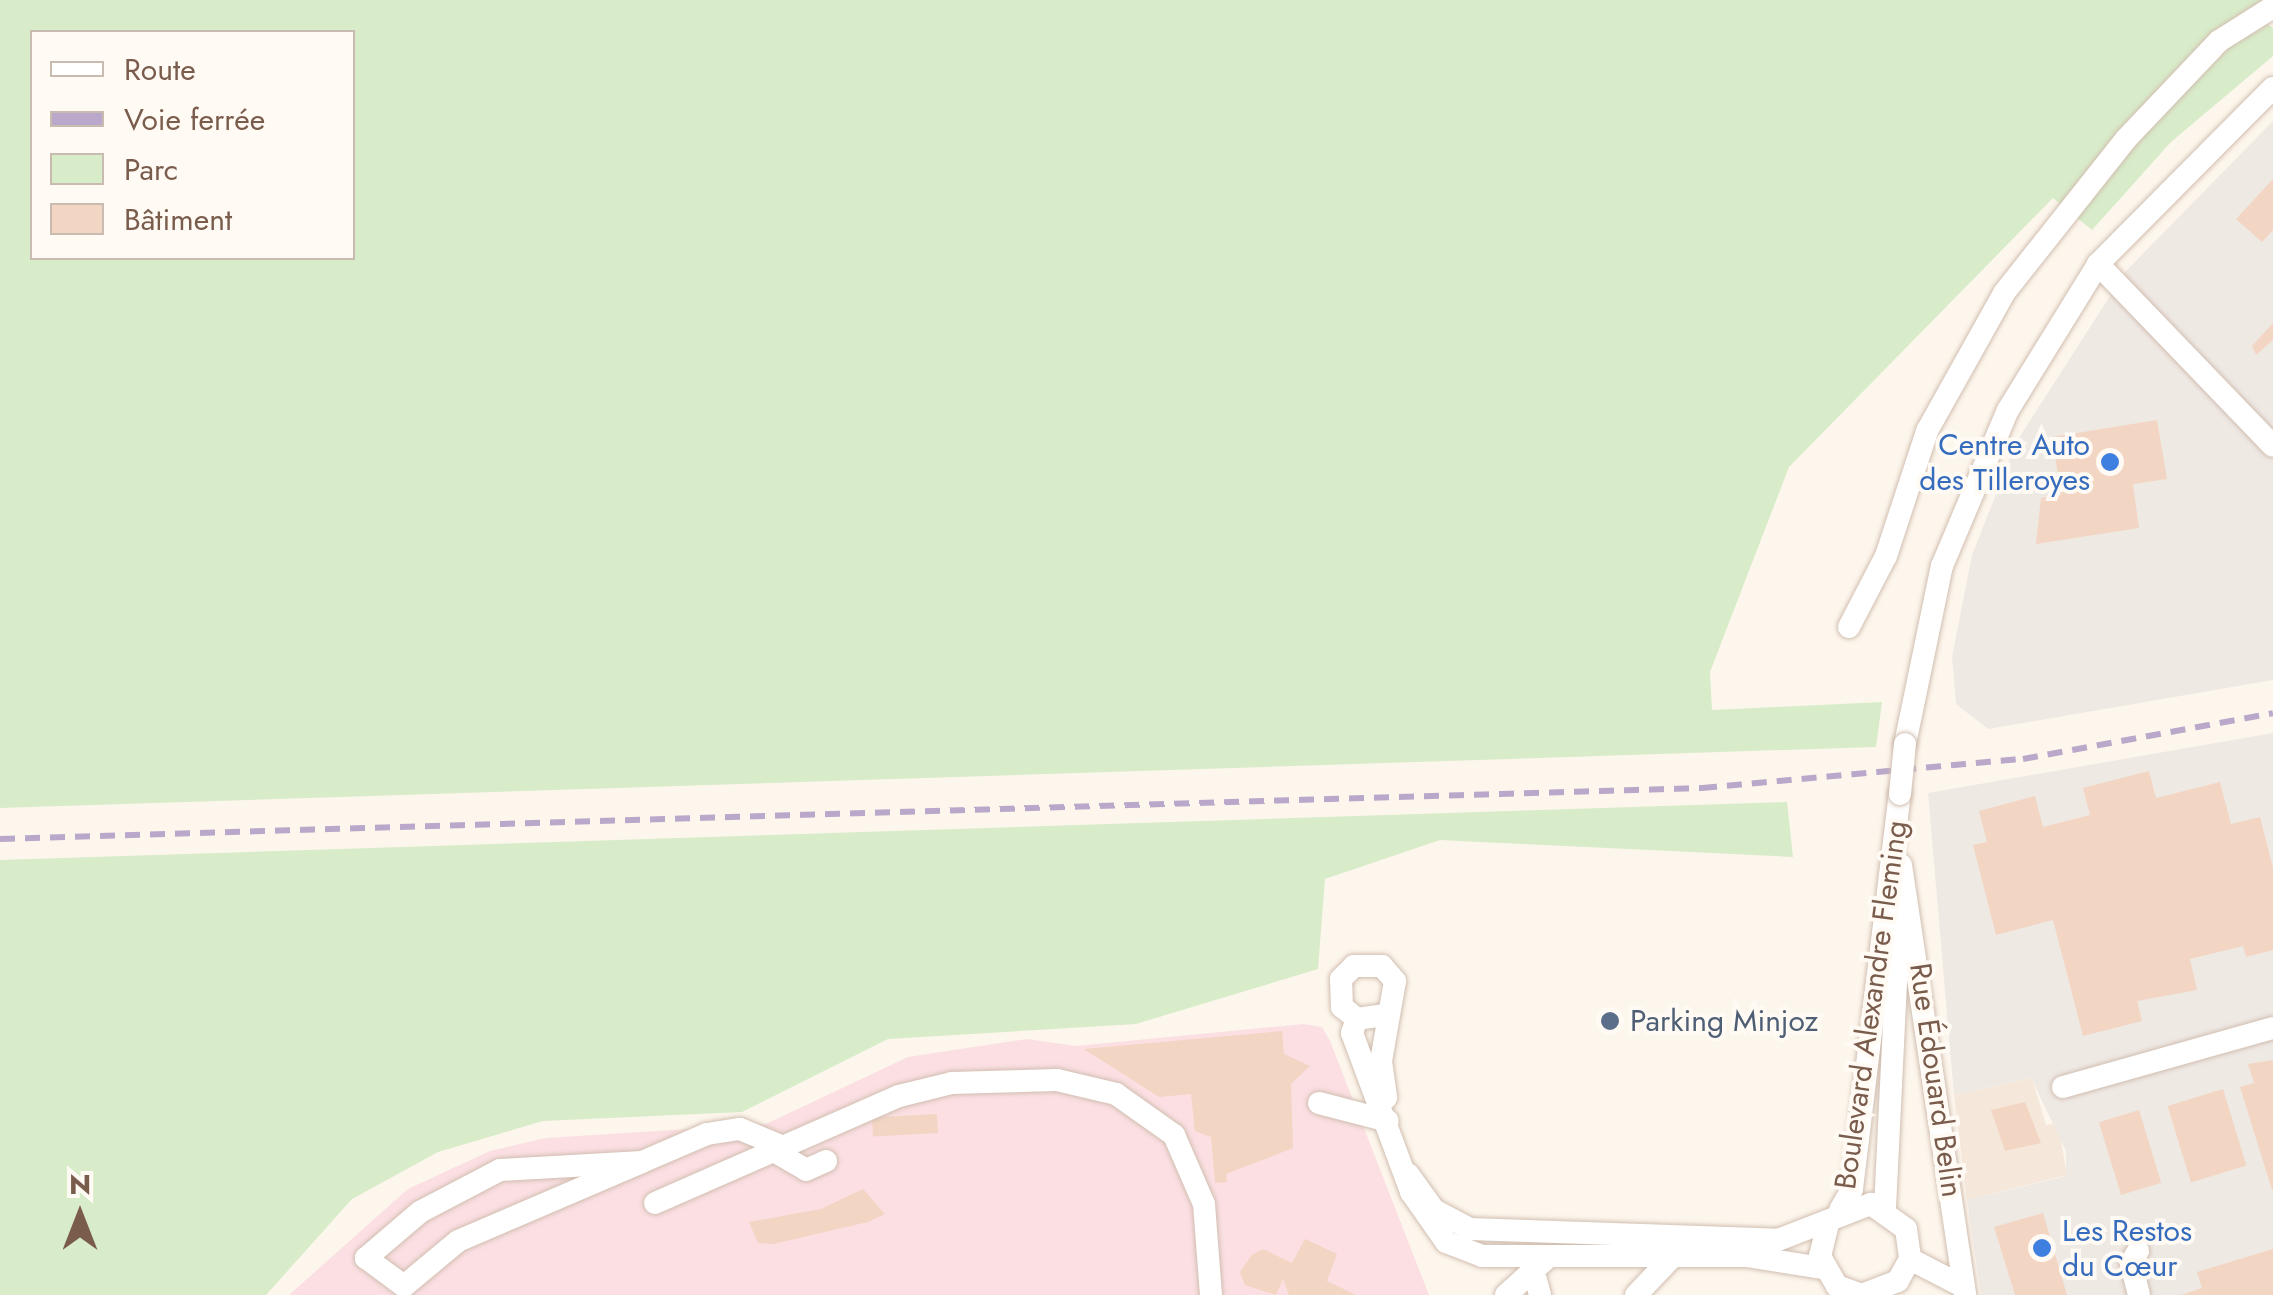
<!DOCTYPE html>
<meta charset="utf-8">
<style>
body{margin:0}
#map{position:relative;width:2273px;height:1295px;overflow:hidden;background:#fdf6ec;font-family:Jost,sans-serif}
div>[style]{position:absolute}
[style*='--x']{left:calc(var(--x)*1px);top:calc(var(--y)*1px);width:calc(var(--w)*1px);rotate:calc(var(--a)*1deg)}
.residential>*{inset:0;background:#f5e8da}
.industrial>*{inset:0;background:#efe9e4}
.medical>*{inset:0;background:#fbdfe3}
.green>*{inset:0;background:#d8ecc9}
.building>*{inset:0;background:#f3d5c3;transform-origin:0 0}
.roads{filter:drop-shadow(0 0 2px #d1beb0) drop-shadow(0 0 2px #d1beb0)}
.minor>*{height:22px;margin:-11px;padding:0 11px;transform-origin:11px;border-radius:11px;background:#fff}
.rail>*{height:6px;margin-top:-3px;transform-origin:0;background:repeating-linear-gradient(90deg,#b9a8c9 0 15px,transparent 0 25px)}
.bridges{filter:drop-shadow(0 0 2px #d1beb0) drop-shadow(0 0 2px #d1beb0)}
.minor-bridge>*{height:22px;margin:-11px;padding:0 11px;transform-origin:11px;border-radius:11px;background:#fff}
.dots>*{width:28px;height:28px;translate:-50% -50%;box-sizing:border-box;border:5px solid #fffaf3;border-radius:50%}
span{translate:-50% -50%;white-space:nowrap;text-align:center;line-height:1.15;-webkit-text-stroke:8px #fffaf3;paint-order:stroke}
.shop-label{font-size:30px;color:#366cbe}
.right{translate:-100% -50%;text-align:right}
.left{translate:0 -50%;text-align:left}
.street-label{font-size:30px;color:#7a5c4d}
.service-label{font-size:30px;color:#4e5e75}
.legend{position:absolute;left:30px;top:30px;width:325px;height:230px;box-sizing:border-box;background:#fffaf3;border:2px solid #cabbb1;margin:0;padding:12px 18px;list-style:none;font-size:30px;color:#7a5c4d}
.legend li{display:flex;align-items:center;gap:20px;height:50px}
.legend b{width:50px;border:2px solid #cabbb1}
.north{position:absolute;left:30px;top:1165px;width:100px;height:100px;-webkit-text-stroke:8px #fffaf3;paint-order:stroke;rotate:0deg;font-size:28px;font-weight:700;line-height:40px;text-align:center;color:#7a5c4d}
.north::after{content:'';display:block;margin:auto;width:35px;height:45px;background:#7a5c4d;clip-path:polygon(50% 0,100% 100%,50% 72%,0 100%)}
</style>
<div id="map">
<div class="residential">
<i style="clip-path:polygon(2032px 1078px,2046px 1125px,2058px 1123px,2067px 1175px,1967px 1200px,1954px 1095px)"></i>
</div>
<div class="industrial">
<i style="clip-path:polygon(2273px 121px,2273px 680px,1988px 729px,1956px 704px,1952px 657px,1972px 555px,2017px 441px,2126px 271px)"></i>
<i style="clip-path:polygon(2273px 733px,2273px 1295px,1981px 1295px,1967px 1200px,2066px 1176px,2066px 1151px,2031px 1078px,1954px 1095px,1928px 793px)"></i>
</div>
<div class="medical">
<i style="clip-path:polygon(1303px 1024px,1322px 1027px,1330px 1041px,1429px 1295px,289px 1295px,408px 1189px,490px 1151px,546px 1138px,766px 1124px,908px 1057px,1027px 1039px,1076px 1046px)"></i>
</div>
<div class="green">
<i style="clip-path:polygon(evenodd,0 0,2264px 0,2248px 10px,2273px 28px,2273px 56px,2171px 142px,2092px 230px,2053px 198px,1789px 467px,1710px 672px,1712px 710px,1882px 702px,1876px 747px,0 808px,0 0,32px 32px,352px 32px,352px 258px,32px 258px,32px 32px)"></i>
<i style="clip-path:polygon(1787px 802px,1793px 857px,1440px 840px,1325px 879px,1318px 969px,1136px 1024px,888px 1039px,742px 1112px,543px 1121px,438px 1152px,352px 1199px,266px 1295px,0 1295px,0 860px)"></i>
</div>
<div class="building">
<i style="clip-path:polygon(2273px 179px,2273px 230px,2262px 242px,2236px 219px)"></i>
<i style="clip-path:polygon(2273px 323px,2273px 340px,2256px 355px,2252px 346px)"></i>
<i style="clip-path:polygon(2157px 420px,2167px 479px,2133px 484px,2139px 528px,2036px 544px,2041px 498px,2061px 495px,2052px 437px)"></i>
<i style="clip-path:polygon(2149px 771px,2156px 798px,2220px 782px,2231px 824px,2260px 817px,2273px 868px,2273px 950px,2246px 957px,2243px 946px,2190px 959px,2197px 990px,2137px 1001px,2142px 1021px,2083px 1036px,2053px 920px,1996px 935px,1973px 845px,1987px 842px,1979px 811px,2035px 796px,2043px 827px,2090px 815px,2083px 788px)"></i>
<i style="clip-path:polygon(1282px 1031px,1284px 1054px,1310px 1066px,1291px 1084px,1293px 1148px,1226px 1174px,1227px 1182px,1215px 1183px,1211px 1137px,1195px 1131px,1191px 1094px,1159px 1097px,1084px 1049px)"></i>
<i style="clip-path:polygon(2273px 1060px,2273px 1190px,2272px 1190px,2240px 1087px,2254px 1083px,2248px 1064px)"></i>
<i style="left:2223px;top:1089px;width:80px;height:58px;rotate:73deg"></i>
<i style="clip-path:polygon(2025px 1102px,2041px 1143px,2005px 1151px,1991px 1110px)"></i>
<i style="left:2139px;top:1110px;width:76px;height:42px;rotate:73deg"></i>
<i style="left:937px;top:1114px;width:19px;height:65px;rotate:87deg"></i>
<i style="clip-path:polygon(863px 1189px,885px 1214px,868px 1222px,773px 1244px,758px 1243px,749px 1222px,821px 1209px)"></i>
<i style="clip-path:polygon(2043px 1213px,2067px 1295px,2015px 1295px,1994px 1227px)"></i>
<i style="clip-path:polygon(1305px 1239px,1337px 1254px,1327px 1281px,1356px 1295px,1289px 1295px,1283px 1279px,1276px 1295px,1245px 1285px,1240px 1272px,1252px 1255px,1263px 1249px,1292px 1263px)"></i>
<i style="clip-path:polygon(2273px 1249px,2273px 1295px,2181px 1295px,2202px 1288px,2197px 1272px)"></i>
</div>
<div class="roads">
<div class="minor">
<i style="--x:2098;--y:264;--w:252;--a:46.1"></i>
<i style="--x:1849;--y:627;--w:80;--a:-62.5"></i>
<i style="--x:1886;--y:556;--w:132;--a:-71.8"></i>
<i style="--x:1927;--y:431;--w:158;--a:-60.8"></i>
<i style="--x:2004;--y:293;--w:196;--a:-51.6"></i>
<i style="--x:2126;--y:139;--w:135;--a:-46.5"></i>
<i style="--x:2219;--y:41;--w:64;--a:-32.2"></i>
<i style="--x:1905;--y:744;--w:182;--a:-78.3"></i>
<i style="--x:1942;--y:566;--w:169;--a:-67.1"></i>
<i style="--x:2008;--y:410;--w:172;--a:-58.3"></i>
<i style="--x:2098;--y:264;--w:248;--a:-45.2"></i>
<i style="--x:1901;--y:865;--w:435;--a:81.5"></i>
<i style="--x:1385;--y:1015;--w:28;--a:172"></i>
<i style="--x:1357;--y:1019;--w:19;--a:-141"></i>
<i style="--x:1342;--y:1007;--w:28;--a:-92"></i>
<i style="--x:1341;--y:979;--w:18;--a:-45"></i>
<i style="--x:1354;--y:966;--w:28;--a:0"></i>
<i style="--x:1382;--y:966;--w:20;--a:49"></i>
<i style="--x:1395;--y:981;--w:81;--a:99.9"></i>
<i style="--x:1381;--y:1061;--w:37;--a:82"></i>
<i style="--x:1357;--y:1019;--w:15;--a:110"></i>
<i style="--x:1352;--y:1033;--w:170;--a:69.6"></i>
<i style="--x:1411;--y:1192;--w:61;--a:55"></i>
<i style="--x:1446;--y:1242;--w:39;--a:21"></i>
<i style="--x:1482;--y:1256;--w:264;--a:0"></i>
<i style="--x:1746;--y:1256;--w:78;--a:8.9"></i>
<i style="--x:2063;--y:1087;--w:218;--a:-15.7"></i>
<i style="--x:1319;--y:1103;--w:71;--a:14.6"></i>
<i style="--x:772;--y:1150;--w:39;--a:30"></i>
<i style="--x:806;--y:1170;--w:22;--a:-24"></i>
<i style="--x:642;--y:1162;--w:142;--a:176.8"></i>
<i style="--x:500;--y:1170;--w:90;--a:152.3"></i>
<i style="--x:420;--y:1212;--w:71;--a:139.6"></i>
<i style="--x:366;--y:1258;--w:47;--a:36.4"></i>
<i style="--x:404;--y:1286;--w:70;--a:-39.8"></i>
<i style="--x:458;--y:1241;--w:200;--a:-23.2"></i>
<i style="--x:642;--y:1162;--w:71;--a:-23.3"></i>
<i style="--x:707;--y:1134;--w:33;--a:-9"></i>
<i style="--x:740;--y:1129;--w:44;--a:22.5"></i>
<i style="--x:1408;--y:1174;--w:44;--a:54.2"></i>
<i style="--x:1434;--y:1210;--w:41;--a:27.8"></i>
<i style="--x:1470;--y:1229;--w:308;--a:2"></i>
<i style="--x:1778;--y:1240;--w:100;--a:-21.2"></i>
<i style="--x:1871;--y:1204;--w:43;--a:35.5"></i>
<i style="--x:1906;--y:1229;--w:30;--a:82"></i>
<i style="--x:1910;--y:1259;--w:25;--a:119"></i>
<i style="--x:1898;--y:1281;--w:39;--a:159"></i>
<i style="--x:1862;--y:1295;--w:27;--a:-160"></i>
<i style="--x:1837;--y:1286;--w:34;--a:-120"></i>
<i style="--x:1820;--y:1256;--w:36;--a:-76"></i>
<i style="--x:655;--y:1203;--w:266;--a:-23.7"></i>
<i style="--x:899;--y:1096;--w:55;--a:-13.8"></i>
<i style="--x:952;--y:1083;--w:105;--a:-1.6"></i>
<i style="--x:1057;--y:1080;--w:61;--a:13.3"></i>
<i style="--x:1116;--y:1094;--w:71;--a:35.3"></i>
<i style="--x:1174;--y:1135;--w:75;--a:66.5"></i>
<i style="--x:1204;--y:1204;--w:91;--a:85.6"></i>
<i style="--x:1885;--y:1208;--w:310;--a:-87.2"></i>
<i style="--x:1840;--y:1210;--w:24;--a:-60"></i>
<i style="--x:1852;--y:1189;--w:398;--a:-83.1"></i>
<i style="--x:2138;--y:1251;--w:14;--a:120"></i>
<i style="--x:2131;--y:1263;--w:33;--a:76"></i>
<i style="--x:1910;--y:1259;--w:61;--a:27.4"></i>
<i style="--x:1536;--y:1280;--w:16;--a:75"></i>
<i style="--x:1506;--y:1295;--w:57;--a:-42.1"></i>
<i style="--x:1636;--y:1295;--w:54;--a:-46.5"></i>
</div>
</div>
<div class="rail">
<i style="--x:0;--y:839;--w:1703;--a:-1.72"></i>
<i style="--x:1702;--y:788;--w:322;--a:-5.2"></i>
<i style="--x:2023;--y:759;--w:254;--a:-10.4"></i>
</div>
<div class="bridges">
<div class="minor-bridge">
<i style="--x:1900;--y:794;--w:50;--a:-84.3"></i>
</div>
</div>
<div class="dots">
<i style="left:2110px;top:462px;background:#3f7fe0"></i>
<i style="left:1610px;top:1021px;background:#5c6f8a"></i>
<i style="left:2042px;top:1248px;background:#3f7fe0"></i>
</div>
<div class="shop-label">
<span class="right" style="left:2090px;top:462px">Centre Auto<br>des Tilleroyes</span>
<span class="left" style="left:2062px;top:1248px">Les Restos<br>du Cœur</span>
</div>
<div class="street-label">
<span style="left:1871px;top:1005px;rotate:-82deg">Boulevard Alexandre Fleming</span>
<span style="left:1936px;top:1080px;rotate:82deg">Rue Édouard Belin</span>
</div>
<div class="service-label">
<span class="left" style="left:1630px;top:1021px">Parking Minjoz</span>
</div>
<ul class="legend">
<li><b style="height:12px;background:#fff"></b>Route</li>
<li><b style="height:12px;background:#b9a8c9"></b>Voie ferrée</li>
<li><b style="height:28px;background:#d8ecc9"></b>Parc</li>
<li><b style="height:28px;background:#f3d5c3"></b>Bâtiment</li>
</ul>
<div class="north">N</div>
</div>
